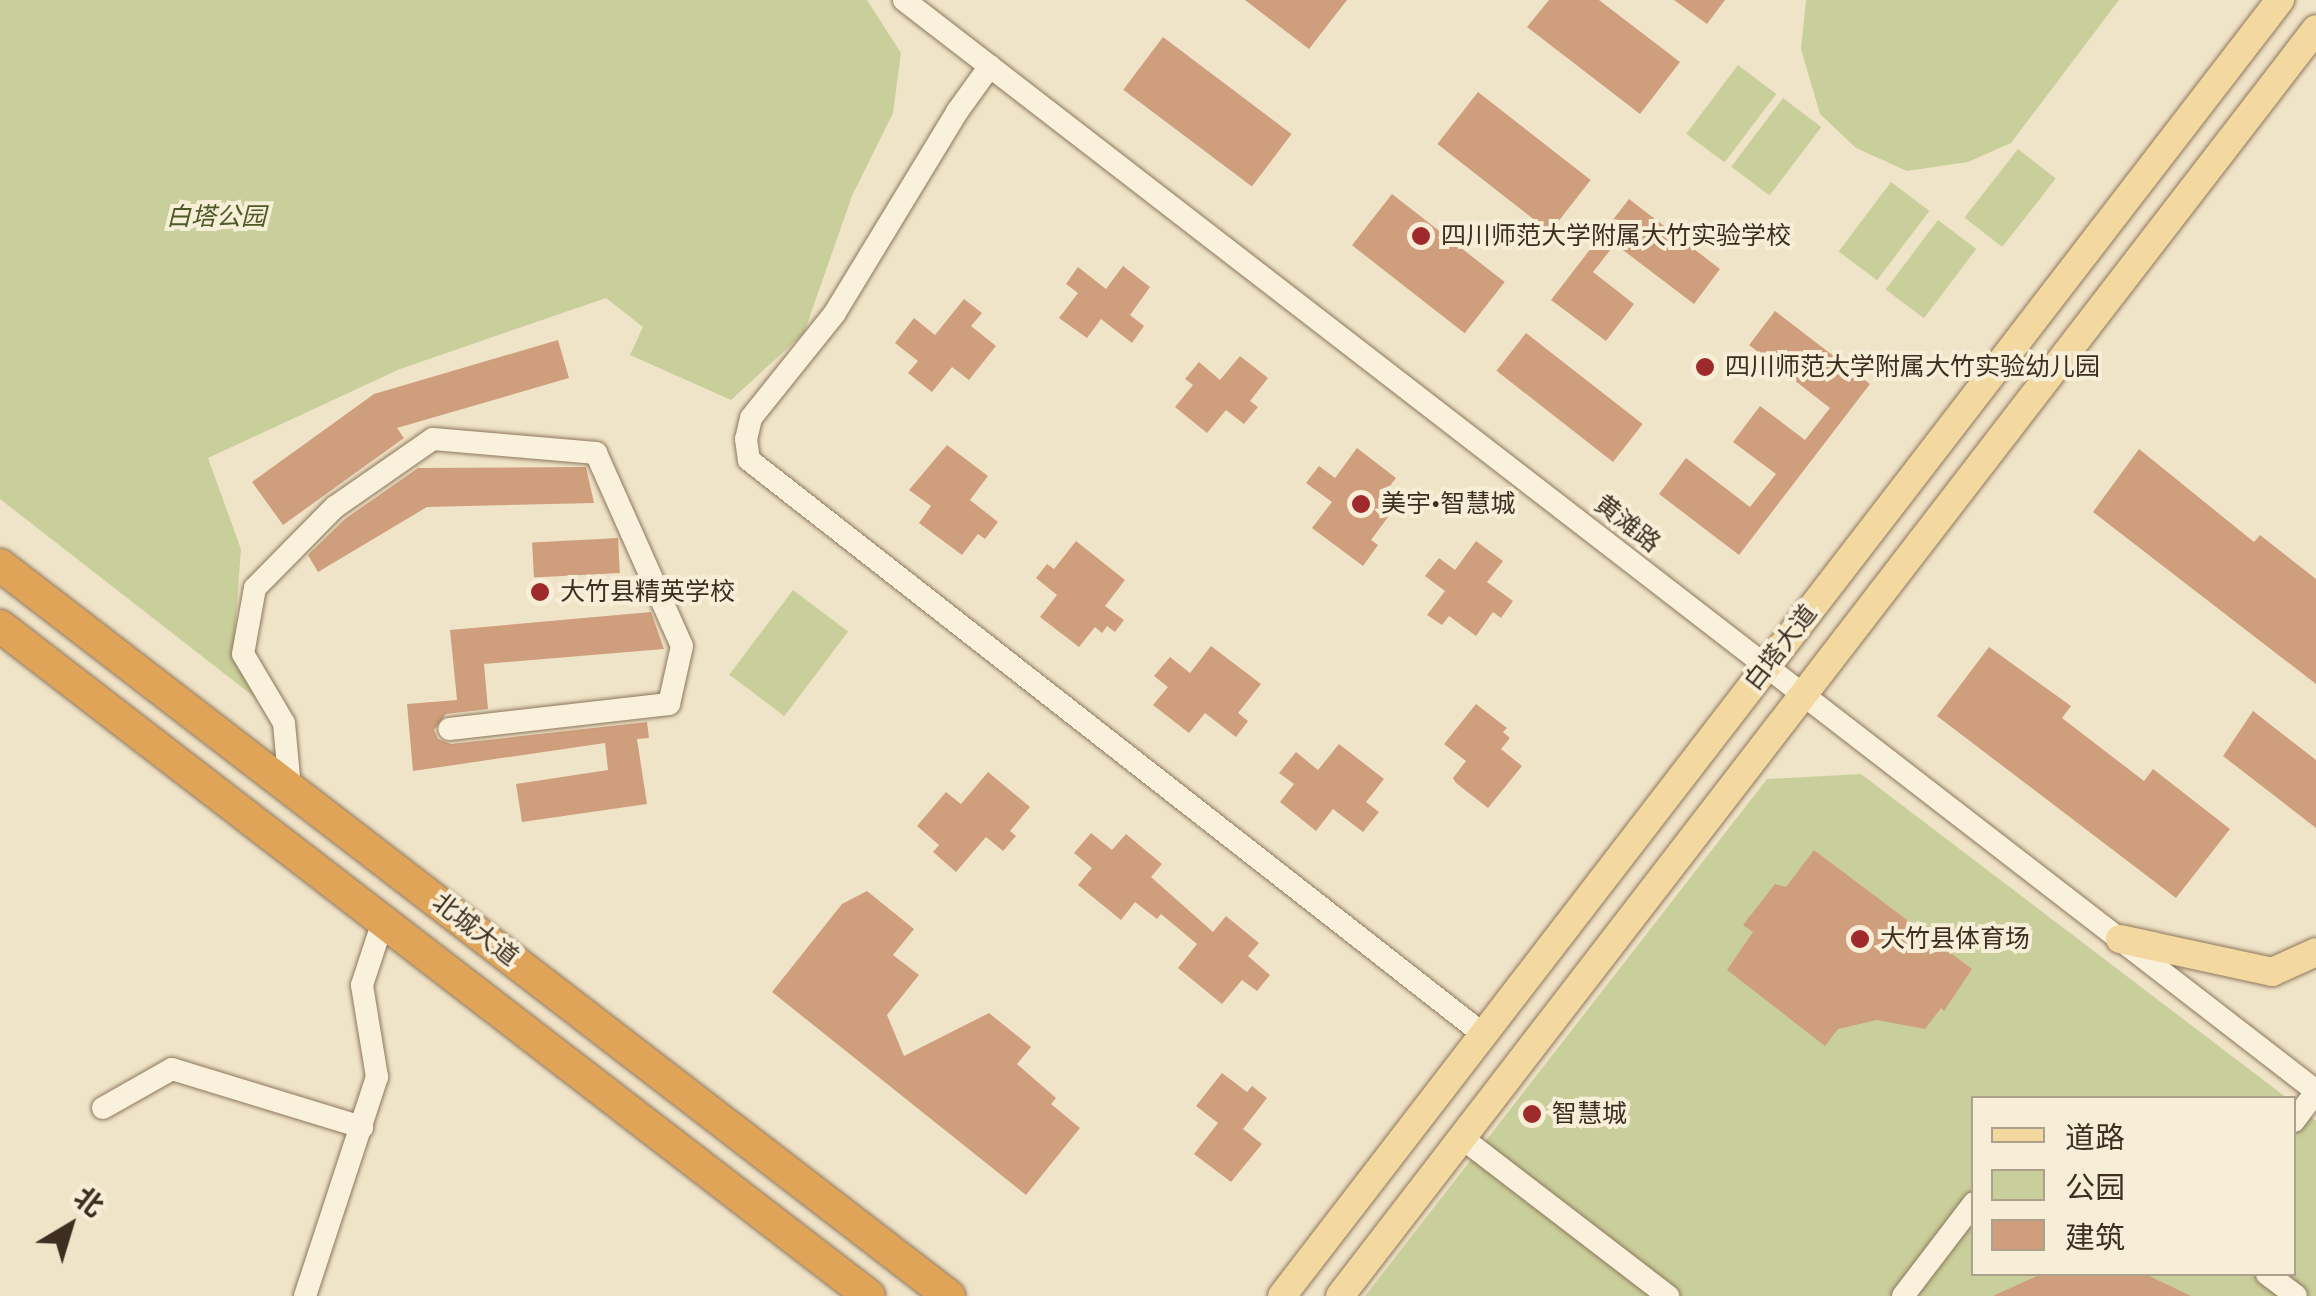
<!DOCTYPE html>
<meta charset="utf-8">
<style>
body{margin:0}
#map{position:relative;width:2316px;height:1296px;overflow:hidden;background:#f0e4c8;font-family:Bitter,"Noto Sans SC",serif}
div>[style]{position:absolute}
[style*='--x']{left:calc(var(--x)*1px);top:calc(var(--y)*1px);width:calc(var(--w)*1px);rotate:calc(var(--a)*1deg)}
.green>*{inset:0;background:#c9cf9b;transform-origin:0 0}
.building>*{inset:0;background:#cf9f7d;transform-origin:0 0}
.roads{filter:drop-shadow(0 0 2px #8d765c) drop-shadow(0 0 2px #8d765c)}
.minor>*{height:22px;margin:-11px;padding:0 11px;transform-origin:11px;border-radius:11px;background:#faf1dc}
.major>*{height:28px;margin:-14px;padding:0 14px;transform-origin:14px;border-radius:14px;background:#f3d9a0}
.highway>*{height:32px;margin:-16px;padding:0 16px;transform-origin:16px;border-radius:16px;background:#e0a458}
.dots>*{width:28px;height:28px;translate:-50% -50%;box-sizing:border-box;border:5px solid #f7eed8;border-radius:50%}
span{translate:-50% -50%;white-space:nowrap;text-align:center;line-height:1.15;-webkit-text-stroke:8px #f7eed8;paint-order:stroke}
.park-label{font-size:25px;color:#4d5a26;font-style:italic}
.poi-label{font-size:25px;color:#3d2e20}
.left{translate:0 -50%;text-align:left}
.street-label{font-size:25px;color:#3d2e20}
.legend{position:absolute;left:1971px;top:1096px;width:325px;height:180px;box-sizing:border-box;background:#f7eed8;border:2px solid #ada18e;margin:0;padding:12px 18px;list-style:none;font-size:30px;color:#3d2e20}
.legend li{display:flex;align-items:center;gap:20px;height:50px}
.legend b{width:50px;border:2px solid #ada18e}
.north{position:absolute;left:20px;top:1176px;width:100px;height:100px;-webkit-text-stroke:8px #f7eed8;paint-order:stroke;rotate:38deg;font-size:28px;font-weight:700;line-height:40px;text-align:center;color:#3d2e20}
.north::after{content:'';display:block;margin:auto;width:35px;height:45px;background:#3d2e20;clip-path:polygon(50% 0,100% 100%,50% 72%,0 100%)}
</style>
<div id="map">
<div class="green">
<i style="clip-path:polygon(0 0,867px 0,901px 53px,893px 113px,852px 196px,804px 333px,731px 400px,630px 355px,643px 327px,606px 298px,400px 369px,208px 458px,241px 549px,234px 645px,266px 706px,0 499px)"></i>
<i style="clip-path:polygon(1806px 0,2119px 0,2011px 143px,1968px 162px,1907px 171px,1856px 148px,1820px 114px,1801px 49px)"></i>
<i style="left:1738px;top:65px;width:48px;height:86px;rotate:37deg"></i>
<i style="left:1783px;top:98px;width:48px;height:86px;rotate:37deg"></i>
<i style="left:2018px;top:149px;width:48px;height:87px;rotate:38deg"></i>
<i style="left:1891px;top:182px;width:48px;height:87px;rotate:37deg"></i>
<i style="left:1938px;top:220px;width:48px;height:87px;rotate:37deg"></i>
<i style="left:793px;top:590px;width:69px;height:106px;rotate:37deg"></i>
<i style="clip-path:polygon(1861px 774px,2287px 1098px,1974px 1098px,1974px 1274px,2294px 1274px,2294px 1104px,2316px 1121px,2316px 1296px,1365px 1296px,1767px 779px)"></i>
</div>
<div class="building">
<i style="clip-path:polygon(1245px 0,1347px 0,1309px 49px)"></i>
<i style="clip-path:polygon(1549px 0,1599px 0,1680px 62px,1640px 114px,1527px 27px)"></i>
<i style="clip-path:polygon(1674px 0,1725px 0,1707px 24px)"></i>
<i style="left:1163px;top:37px;width:161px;height:66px;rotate:37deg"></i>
<i style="left:1478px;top:92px;width:143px;height:66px;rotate:38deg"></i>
<i style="left:1392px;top:194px;width:143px;height:65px;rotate:38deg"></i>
<i style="clip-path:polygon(1629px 199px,1720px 269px,1694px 304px,1615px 244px,1593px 272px,1634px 304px,1606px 341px,1551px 300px)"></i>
<i style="clip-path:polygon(1123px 266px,1150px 287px,1130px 315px,1144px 326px,1132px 343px,1101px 319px,1087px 338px,1059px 318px,1078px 293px,1066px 284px,1078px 267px,1106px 289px)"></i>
<i style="clip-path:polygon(964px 299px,982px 313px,971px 326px,996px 346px,969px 380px,952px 367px,932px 392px,908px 373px,918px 361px,895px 343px,914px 318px,935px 335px)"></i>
<i style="clip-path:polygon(1775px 311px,1870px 384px,1739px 555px,1659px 494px,1686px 458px,1750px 507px,1776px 474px,1733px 442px,1760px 406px,1805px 440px,1830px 408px,1749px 345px)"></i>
<i style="left:1526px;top:333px;width:148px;height:48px;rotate:38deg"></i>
<i style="clip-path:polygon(558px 340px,569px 378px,397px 428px,404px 438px,283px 525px,252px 482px,374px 394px)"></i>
<i style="clip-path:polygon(1240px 356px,1268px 378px,1250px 401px,1258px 407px,1244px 424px,1226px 410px,1207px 433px,1175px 407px,1193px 385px,1185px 379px,1199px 362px,1220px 380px)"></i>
<i style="clip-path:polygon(947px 445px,988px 476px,970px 500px,998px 522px,985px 539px,978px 534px,962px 555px,919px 523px,931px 506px,909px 490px)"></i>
<i style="clip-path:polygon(1357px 448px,1396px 478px,1380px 499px,1394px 509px,1371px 540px,1378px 545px,1363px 566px,1312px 528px,1332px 502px,1306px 483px,1319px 466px,1335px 478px)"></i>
<i style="clip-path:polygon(2139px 449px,2254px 542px,2260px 535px,2316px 579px,2316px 684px,2093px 512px)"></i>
<i style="clip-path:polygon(586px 467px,594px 503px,427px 507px,318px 572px,308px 555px,345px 519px,418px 468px)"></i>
<i style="left:618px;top:538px;width:35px;height:86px;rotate:87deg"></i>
<i style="clip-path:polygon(1076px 541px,1125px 580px,1105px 606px,1124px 620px,1115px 632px,1107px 626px,1102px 633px,1095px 627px,1079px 647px,1040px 617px,1057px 595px,1036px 578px,1047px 564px,1054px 569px)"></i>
<i style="clip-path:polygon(1476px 541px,1503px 561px,1487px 582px,1513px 601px,1501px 618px,1493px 612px,1476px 636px,1449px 616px,1442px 625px,1427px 615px,1445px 591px,1425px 576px,1439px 558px,1455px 570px)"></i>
<i style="clip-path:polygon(651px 612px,664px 649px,484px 664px,488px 709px,446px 714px,434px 730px,438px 739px,451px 744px,647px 722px,649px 738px,637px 739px,647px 804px,522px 822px,516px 784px,608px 770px,605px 743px,413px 771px,407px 704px,457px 700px,450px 630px)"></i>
<i style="clip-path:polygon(1211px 646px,1261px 684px,1238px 713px,1248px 721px,1236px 737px,1205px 713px,1189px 733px,1153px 705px,1168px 687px,1154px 676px,1170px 657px,1190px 673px)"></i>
<i style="clip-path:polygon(1989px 647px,2071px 706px,2062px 718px,2144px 781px,2153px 769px,2230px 829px,2176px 898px,1937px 716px)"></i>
<i style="clip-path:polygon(1476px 704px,1507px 728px,1503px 732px,1510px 738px,1501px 749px,1522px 766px,1488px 808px,1456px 783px,1453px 778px,1466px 761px,1444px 744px)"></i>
<i style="clip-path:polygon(2253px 711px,2316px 760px,2316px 828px,2223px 756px)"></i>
<i style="clip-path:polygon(1339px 744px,1384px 779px,1366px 802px,1379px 812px,1363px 832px,1333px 809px,1316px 831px,1280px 802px,1294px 784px,1279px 773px,1296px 752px,1318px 770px)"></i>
<i style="clip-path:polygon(988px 772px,1030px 807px,1010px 831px,1016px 836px,1003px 851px,986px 837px,956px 872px,933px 852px,939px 845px,917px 826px,946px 792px,961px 804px)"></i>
<i style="clip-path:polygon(1091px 833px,1112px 850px,1126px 834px,1162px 864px,1151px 877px,1213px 932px,1226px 916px,1259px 943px,1248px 956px,1270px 975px,1257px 991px,1242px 980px,1222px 1004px,1178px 968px,1197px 944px,1161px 914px,1157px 919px,1135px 902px,1121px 920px,1078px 885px,1092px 868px,1074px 853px)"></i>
<i style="clip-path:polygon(1814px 850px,1972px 969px,1944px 1011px,1941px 1008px,1925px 1029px,1877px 1020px,1838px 1029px,1825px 1046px,1727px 970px,1753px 932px,1743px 925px,1775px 884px,1786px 887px)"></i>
<i style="clip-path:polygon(867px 891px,914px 929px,893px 955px,919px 975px,887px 1015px,904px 1056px,989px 1013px,1031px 1047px,1017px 1064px,1056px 1098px,1051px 1104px,1080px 1128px,1026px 1195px,772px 992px,842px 904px)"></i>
<i style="clip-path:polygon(1222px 1073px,1247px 1092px,1252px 1086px,1267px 1098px,1243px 1129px,1262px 1144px,1231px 1182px,1194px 1154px,1218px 1123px,1196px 1106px)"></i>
<i style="clip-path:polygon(2041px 1274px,2145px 1274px,2191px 1296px,1993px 1296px)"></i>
</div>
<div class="roads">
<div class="minor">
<i style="--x:904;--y:0;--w:1784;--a:37.69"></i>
<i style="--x:990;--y:66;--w:57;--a:125.7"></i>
<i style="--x:957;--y:112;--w:235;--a:121.3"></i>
<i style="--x:835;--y:313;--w:134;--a:128.7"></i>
<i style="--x:751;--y:418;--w:22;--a:103"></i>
<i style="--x:746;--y:439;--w:21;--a:82"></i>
<i style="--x:749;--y:460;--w:932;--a:38.03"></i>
<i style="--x:290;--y:788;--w:65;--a:-95.3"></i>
<i style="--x:284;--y:723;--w:80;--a:-120.7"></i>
<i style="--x:243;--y:654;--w:67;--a:-79.7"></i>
<i style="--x:255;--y:588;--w:114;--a:-45.4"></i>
<i style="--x:335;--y:507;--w:119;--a:-34.8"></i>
<i style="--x:433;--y:439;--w:164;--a:4.9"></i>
<i style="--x:596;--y:453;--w:211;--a:66"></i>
<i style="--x:682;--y:646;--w:59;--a:102.6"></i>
<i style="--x:669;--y:704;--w:221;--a:173.5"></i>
<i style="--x:103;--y:1108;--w:79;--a:-29.5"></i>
<i style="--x:172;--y:1069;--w:199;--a:17"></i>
<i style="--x:2294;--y:1121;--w:36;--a:-53"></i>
<i style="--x:1462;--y:1138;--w:260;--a:37.5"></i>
<i style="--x:2267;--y:1274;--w:36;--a:37"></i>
<i style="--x:305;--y:1296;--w:231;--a:-71.8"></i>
<i style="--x:377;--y:1077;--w:93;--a:-99.3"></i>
<i style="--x:362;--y:985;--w:67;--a:-71.8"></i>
<i style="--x:1903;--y:1296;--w:117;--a:-52.6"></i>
</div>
<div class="major">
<i style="--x:2120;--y:939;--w:156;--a:12.2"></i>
<i style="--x:2272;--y:972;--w:48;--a:-24.4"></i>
<i style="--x:1282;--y:1296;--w:1636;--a:-52.4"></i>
<i style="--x:1340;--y:1296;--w:1599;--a:-52.39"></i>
</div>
<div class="highway">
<i style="--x:0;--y:565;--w:1198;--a:37.61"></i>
<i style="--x:0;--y:626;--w:1097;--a:37.63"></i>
</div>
</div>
<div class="dots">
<i style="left:1421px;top:236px;background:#9e2a2b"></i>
<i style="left:1705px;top:367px;background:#9e2a2b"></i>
<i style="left:1361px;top:504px;background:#9e2a2b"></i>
<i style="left:540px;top:592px;background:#9e2a2b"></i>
<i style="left:1860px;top:939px;background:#9e2a2b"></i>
<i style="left:1532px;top:1114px;background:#9e2a2b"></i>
</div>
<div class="park-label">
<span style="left:216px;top:217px">白塔公园</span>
</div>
<div class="poi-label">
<span class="left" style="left:1441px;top:236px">四川师范大学附属大竹实验学校</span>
<span class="left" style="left:1725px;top:367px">四川师范大学附属大竹实验幼儿园</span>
<span class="left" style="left:1381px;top:504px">美宇•智慧城</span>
<span class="left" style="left:560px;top:592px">大竹县精英学校</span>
<span class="left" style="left:1880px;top:939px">大竹县体育场</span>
<span class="left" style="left:1552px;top:1114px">智慧城</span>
</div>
<div class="street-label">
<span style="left:1627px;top:524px;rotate:38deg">黄滩路</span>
<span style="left:1781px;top:648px;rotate:-52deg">白塔大道</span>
<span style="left:475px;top:930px;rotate:38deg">北城大道</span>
</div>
<ul class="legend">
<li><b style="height:12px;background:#f3d9a0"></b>道路</li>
<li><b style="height:28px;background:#c9cf9b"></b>公园</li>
<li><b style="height:28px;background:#cf9f7d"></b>建筑</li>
</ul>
<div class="north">北</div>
</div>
